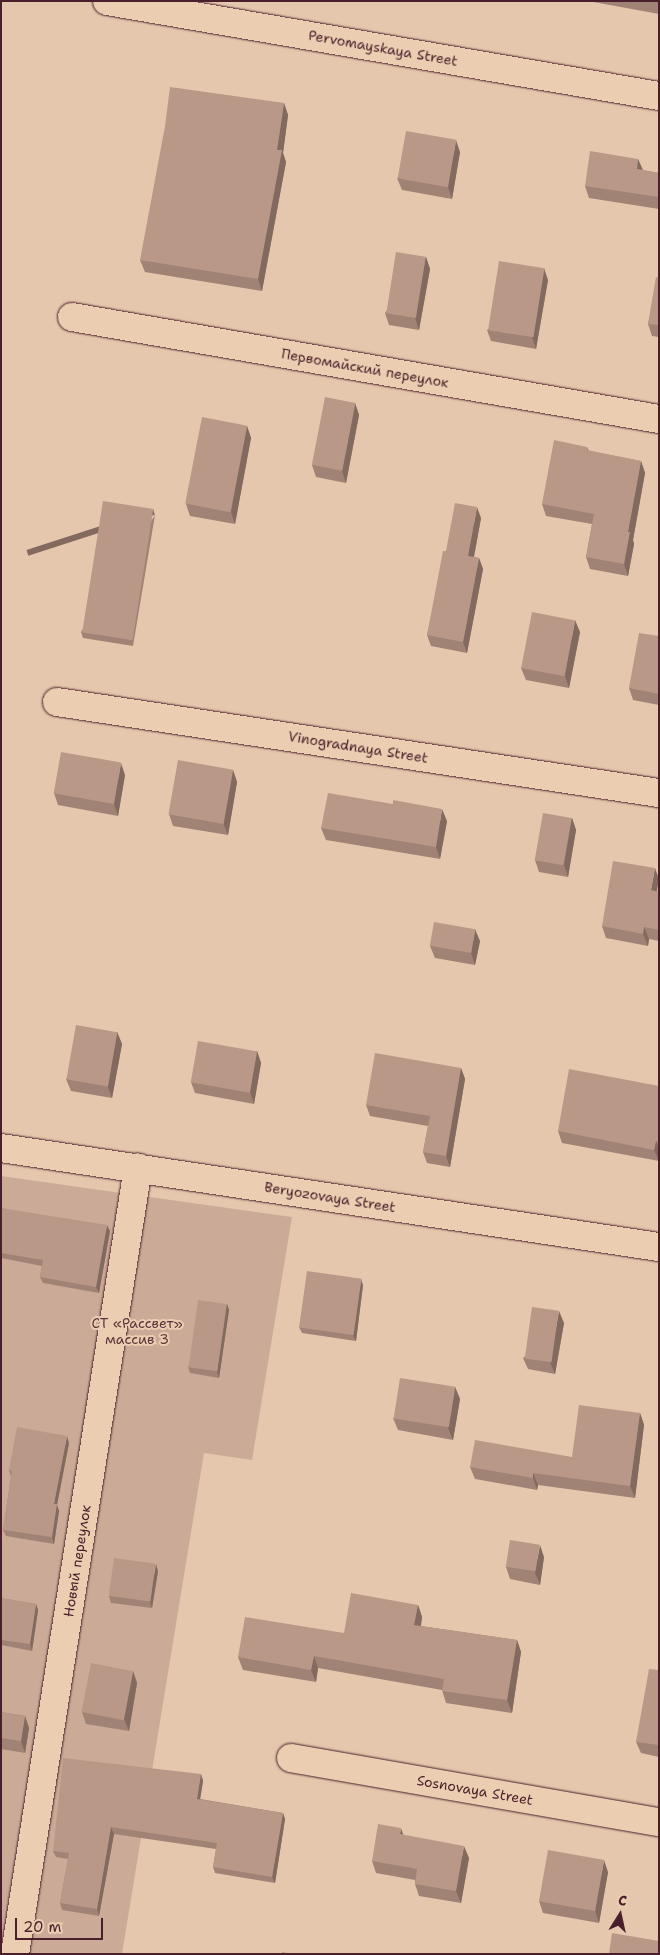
<!DOCTYPE html>
<meta charset="utf-8">
<style>
body{margin:0}
#map{position:relative;width:660px;height:1955px;overflow:hidden;background:#e5c7ad;font-family:"Shantell Sans",sans-serif}
div>[style]{position:absolute}
[style*='--x']{left:calc(var(--x)*1px);top:calc(var(--y)*1px);width:calc(var(--w)*1px);rotate:calc(var(--a)*1deg)}
.green>*{inset:0;background:#cbab97}
.roads{filter:drop-shadow(0 0 1px #4a1f2b) drop-shadow(0 0 1px #4a1f2b)}
.minor>*{height:28px;margin:-14px;padding:0 14px;transform-origin:14px;border-radius:14px;background:#ebceb2}
.wall>*{inset:0;background:#a08375}
.shaded-wall>*{inset:0;background:#826a5f;transform-origin:0 0}
.building>*{inset:0;background:#ba9888;transform-origin:0 0}
span{translate:-50% -50%;white-space:nowrap;text-align:center;line-height:1.15;-webkit-text-stroke:4px #ebceb2;paint-order:stroke}
.street-label{font-size:14px;color:#4a1f2b}
.park-label{font-size:14px;color:#5d343b}
.frame{position:absolute;inset:0;border:2px solid #4a1f2b;pointer-events:none}
.north{position:absolute;left:595px;top:1890px;width:50px;height:50px;-webkit-text-stroke:4px #ebceb2;paint-order:stroke;rotate:10deg;font-size:14px;font-weight:700;line-height:20px;text-align:center;color:#4a1f2b}
.north::after{content:'';display:block;margin:auto;width:18px;height:22px;background:#4a1f2b;clip-path:polygon(50% 0,100% 100%,50% 72%,0 100%)}
.scale{position:absolute;left:15px;top:1918px;width:88px;height:22px;box-sizing:border-box;border:2px solid #4a1f2b;border-top:0;padding-left:6px;font-size:15px;line-height:18px;white-space:nowrap;color:#4a1f2b;-webkit-text-stroke:4px #ebceb2;paint-order:stroke}
</style>
<div id="map">
<div class="green">
<i style="clip-path:polygon(1px 1176px,292px 1217px,252px 1460px,204px 1453px,122px 1954px,1px 1954px)"></i>
</div>
<div class="roads">
<div class="minor">
<i style="--x:107;--y:1;--w:560;--a:9.77"></i>
<i style="--x:72;--y:317;--w:596;--a:9.86"></i>
<i style="--x:57;--y:702;--w:609;--a:8.6"></i>
<i style="--x:1;--y:1148;--w:665;--a:8.56"></i>
<i style="--x:291;--y:1758;--w:374;--a:9.9"></i>
<i style="--x:15;--y:1954;--w:796;--a:-81.11"></i>
</div>
</div>
<div class="wall">
<i style="clip-path:polygon(588px 1px,659px 1px,659px 14px)"></i>
<i style="clip-path:polygon(284px 103px,288px 115px,283px 153px,286px 162px,262px 291px,145px 272px,140px 260px)"></i>
<i style="clip-path:polygon(460px 152px,452px 199px,402px 190px,397px 178px)"></i>
<i style="clip-path:polygon(638px 159px,642px 170px,659px 173px,659px 209px,589px 198px,585px 186px)"></i>
<i style="clip-path:polygon(426px 257px,430px 269px,419px 330px,389px 325px,385px 313px)"></i>
<i style="clip-path:polygon(659px 278px,659px 337px,652px 336px,648px 324px)"></i>
<i style="clip-path:polygon(548px 280px,536px 349px,491px 341px,487px 330px)"></i>
<i style="clip-path:polygon(355px 403px,359px 415px,346px 483px,316px 477px,312px 465px)"></i>
<i style="clip-path:polygon(247px 426px,251px 438px,235px 524px,190px 516px,186px 504px)"></i>
<i style="clip-path:polygon(587px 447px,589px 451px,641px 461px,645px 473px,633px 540px,634px 544px,628px 576px,590px 569px,586px 557px,592px 524px,546px 516px,542px 504px)"></i>
<i style="clip-path:polygon(155px 515px,133px 646px,83px 638px,81px 632px)"></i>
<i style="clip-path:polygon(481px 518px,474px 557px,479px 558px,483px 569px,467px 653px,431px 646px,427px 635px,446px 551px)"></i>
<i style="clip-path:polygon(580px 632px,569px 688px,526px 680px,521px 668px)"></i>
<i style="clip-path:polygon(659px 636px,659px 705px,633px 700px,629px 688px)"></i>
<i style="clip-path:polygon(233px 770px,237px 782px,228px 835px,173px 826px,169px 814px)"></i>
<i style="clip-path:polygon(125px 775px,118px 816px,58px 805px,54px 793px)"></i>
<i style="clip-path:polygon(572px 818px,576px 830px,568px 877px,539px 872px,535px 860px)"></i>
<i style="clip-path:polygon(447px 821px,440px 859px,326px 840px,321px 828px)"></i>
<i style="clip-path:polygon(657px 891px,659px 892px,659px 941px,649px 939px,648px 946px,606px 938px,602px 926px)"></i>
<i style="clip-path:polygon(480px 941px,475px 965px,435px 958px,430px 946px)"></i>
<i style="clip-path:polygon(117px 1032px,122px 1044px,112px 1098px,71px 1091px,66px 1079px)"></i>
<i style="clip-path:polygon(257px 1051px,261px 1063px,254px 1104px,195px 1093px,191px 1082px)"></i>
<i style="clip-path:polygon(461px 1068px,465px 1079px,450px 1167px,427px 1163px,423px 1152px,428px 1126px,370px 1116px,366px 1105px)"></i>
<i style="clip-path:polygon(659px 1086px,659px 1161px,562px 1143px,558px 1131px)"></i>
<i style="clip-path:polygon(1px 1208px,110px 1231px,99px 1293px,43px 1283px,40px 1277px,42px 1266px,1px 1258px)"></i>
<i style="clip-path:polygon(363px 1285px,356px 1341px,302px 1333px,299px 1327px)"></i>
<i style="clip-path:polygon(227px 1304px,229px 1310px,219px 1378px,190px 1373px,188px 1367px)"></i>
<i style="clip-path:polygon(564px 1323px,555px 1374px,528px 1369px,523px 1358px)"></i>
<i style="clip-path:polygon(455px 1387px,460px 1399px,453px 1440px,398px 1430px,393px 1418px)"></i>
<i style="clip-path:polygon(640px 1413px,644px 1425px,635px 1498px,538px 1485px,537px 1490px,475px 1479px,470px 1467px,572px 1457px)"></i>
<i style="clip-path:polygon(69px 1443px,57px 1505px,59px 1511px,54px 1544px,6px 1536px,3px 1530px,11px 1477px,9px 1470px)"></i>
<i style="clip-path:polygon(544px 1557px,540px 1585px,510px 1579px,506px 1567px)"></i>
<i style="clip-path:polygon(158px 1571px,152px 1608px,111px 1603px,109px 1596px)"></i>
<i style="clip-path:polygon(1px 1598px,36px 1604px,38px 1610px,32px 1651px,1px 1645px)"></i>
<i style="clip-path:polygon(418px 1605px,422px 1617px,421px 1626px,517px 1640px,521px 1652px,512px 1713px,446px 1703px,442px 1690px,318px 1668px,316px 1682px,243px 1670px,238px 1657px,344px 1633px)"></i>
<i style="clip-path:polygon(659px 1670px,659px 1757px,641px 1753px,636px 1742px)"></i>
<i style="clip-path:polygon(133px 1671px,137px 1683px,129px 1731px,86px 1724px,82px 1712px)"></i>
<i style="clip-path:polygon(1px 1712px,25px 1716px,29px 1728px,25px 1753px,1px 1749px)"></i>
<i style="clip-path:polygon(201px 1774px,203px 1781px,200px 1799px,283px 1813px,285px 1819px,275px 1883px,215px 1873px,213px 1867px,216px 1849px,114px 1834px,99px 1916px,62px 1910px,60px 1903px,68px 1859px,56px 1857px,53px 1851px)"></i>
<i style="clip-path:polygon(403px 1835px,469px 1858px,461px 1903px,419px 1896px,415px 1884px,415px 1880px,376px 1873px,372px 1861px)"></i>
<i style="clip-path:polygon(608px 1872px,599px 1923px,543px 1913px,539px 1901px)"></i>
</div>
<div class="shaded-wall">
<i style="clip-path:polygon(284px 103px,288px 115px,283px 153px,286px 162px,262px 291px,258px 279px)"></i>
<i style="clip-path:polygon(456px 140px,460px 152px,452px 199px,448px 187px)"></i>
<i style="clip-path:polygon(638px 159px,643px 170px,637px 169px)"></i>
<i style="clip-path:polygon(426px 257px,430px 269px,419px 330px,415px 318px)"></i>
<i style="clip-path:polygon(544px 268px,548px 280px,536px 349px,532px 337px)"></i>
<i style="clip-path:polygon(355px 403px,359px 415px,346px 483px,342px 471px)"></i>
<i style="clip-path:polygon(247px 426px,251px 438px,235px 524px,231px 512px)"></i>
<i style="clip-path:polygon(641px 461px,645px 473px,633px 540px,634px 544px,628px 576px,624px 564px,628px 532px)"></i>
<i style="clip-path:polygon(477px 507px,481px 518px,472px 567px,468px 556px)"></i>
<i style="left:153px;top:509px;width:6px;height:133px;rotate:72deg"></i>
<i style="clip-path:polygon(479px 558px,483px 569px,467px 653px,463px 642px)"></i>
<i style="clip-path:polygon(575px 620px,580px 632px,569px 688px,565px 676px)"></i>
<i style="clip-path:polygon(121px 763px,125px 775px,118px 816px,114px 804px)"></i>
<i style="clip-path:polygon(233px 770px,237px 782px,228px 835px,223px 823px)"></i>
<i style="clip-path:polygon(442px 809px,447px 821px,440px 859px,436px 847px)"></i>
<i style="clip-path:polygon(572px 818px,576px 830px,568px 877px,564px 865px)"></i>
<i style="clip-path:polygon(655px 868px,659px 879px,655px 902px,651px 890px)"></i>
<i style="clip-path:polygon(644px 927px,649px 939px,648px 946px,643px 934px)"></i>
<i style="clip-path:polygon(475px 929px,480px 941px,475px 965px,471px 953px)"></i>
<i style="clip-path:polygon(117px 1032px,122px 1044px,112px 1098px,108px 1087px)"></i>
<i style="clip-path:polygon(257px 1051px,261px 1063px,254px 1104px,250px 1092px)"></i>
<i style="clip-path:polygon(461px 1068px,465px 1079px,450px 1167px,446px 1156px)"></i>
<i style="clip-path:polygon(656px 1141px,659px 1149px,659px 1161px,654px 1150px)"></i>
<i style="clip-path:polygon(107px 1225px,110px 1231px,99px 1293px,96px 1287px)"></i>
<i style="clip-path:polygon(361px 1279px,363px 1285px,356px 1341px,353px 1335px)"></i>
<i style="clip-path:polygon(227px 1304px,229px 1310px,219px 1378px,217px 1372px)"></i>
<i style="clip-path:polygon(559px 1311px,564px 1323px,555px 1374px,550px 1362px)"></i>
<i style="clip-path:polygon(455px 1387px,460px 1399px,453px 1440px,448px 1428px)"></i>
<i style="clip-path:polygon(640px 1413px,644px 1425px,635px 1498px,630px 1486px)"></i>
<i style="clip-path:polygon(67px 1436px,69px 1443px,57px 1505px,59px 1511px,54px 1544px,52px 1537px,54px 1504px)"></i>
<i style="clip-path:polygon(533px 1473px,538px 1485px,537px 1490px,533px 1478px)"></i>
<i style="clip-path:polygon(540px 1545px,544px 1557px,540px 1585px,535px 1573px)"></i>
<i style="clip-path:polygon(156px 1564px,158px 1571px,152px 1608px,150px 1602px)"></i>
<i style="clip-path:polygon(36px 1604px,38px 1610px,32px 1651px,30px 1644px)"></i>
<i style="clip-path:polygon(418px 1605px,422px 1617px,419px 1637px,414px 1625px)"></i>
<i style="clip-path:polygon(517px 1640px,521px 1652px,512px 1713px,507px 1700px)"></i>
<i style="clip-path:polygon(314px 1656px,318px 1668px,316px 1682px,311px 1670px)"></i>
<i style="clip-path:polygon(133px 1671px,137px 1683px,129px 1731px,124px 1719px)"></i>
<i style="clip-path:polygon(25px 1716px,29px 1728px,25px 1753px,21px 1741px)"></i>
<i style="clip-path:polygon(201px 1774px,203px 1781px,199px 1806px,197px 1799px)"></i>
<i style="clip-path:polygon(283px 1813px,285px 1819px,275px 1883px,272px 1877px)"></i>
<i style="clip-path:polygon(111px 1827px,114px 1834px,99px 1916px,97px 1909px)"></i>
<i style="clip-path:polygon(401px 1828px,405px 1840px,400px 1834px)"></i>
<i style="clip-path:polygon(464px 1846px,469px 1858px,461px 1903px,456px 1891px)"></i>
<i style="clip-path:polygon(604px 1860px,608px 1872px,599px 1923px,595px 1911px)"></i>
</div>
<div class="building">
<i style="clip-path:polygon(170px 87px,284px 103px,277px 150px,282px 150px,258px 279px,140px 260px,165px 126px)"></i>
<i style="left:406px;top:131px;width:51px;height:48px;rotate:10deg"></i>
<i style="clip-path:polygon(590px 151px,638px 159px,637px 169px,659px 173px,659px 197px,585px 186px)"></i>
<i style="left:396px;top:252px;width:30px;height:62px;rotate:9deg"></i>
<i style="left:499px;top:261px;width:46px;height:70px;rotate:9deg"></i>
<i style="clip-path:polygon(656px 277px,659px 278px,659px 325px,648px 324px)"></i>
<i style="left:325px;top:397px;width:31px;height:69px;rotate:11deg"></i>
<i style="left:202px;top:417px;width:46px;height:88px;rotate:11deg"></i>
<i style="clip-path:polygon(554px 440px,587px 447px,587px 450px,641px 461px,628px 532px,630px 532px,624px 564px,586px 557px,594px 514px,542px 504px)"></i>
<i style="left:103px;top:501px;width:51px;height:133px;rotate:9deg"></i>
<i style="clip-path:polygon(455px 503px,477px 507px,468px 556px,479px 558px,463px 642px,427px 635px,443px 551px,446px 551px)"></i>
<i style="left:532px;top:612px;width:44px;height:57px;rotate:11deg"></i>
<i style="clip-path:polygon(639px 633px,659px 636px,659px 694px,629px 688px)"></i>
<i style="left:61px;top:752px;width:61px;height:42px;rotate:10deg"></i>
<i style="left:178px;top:760px;width:56px;height:55px;rotate:10deg"></i>
<i style="clip-path:polygon(328px 793px,393px 804px,393px 800px,442px 809px,436px 847px,321px 828px)"></i>
<i style="left:543px;top:813px;width:29px;height:48px;rotate:10deg"></i>
<i style="clip-path:polygon(613px 861px,655px 868px,651px 890px,659px 892px,659px 930px,644px 927px,643px 934px,602px 926px)"></i>
<i style="left:434px;top:922px;width:42px;height:24px;rotate:10deg"></i>
<i style="left:76px;top:1025px;width:42px;height:55px;rotate:10deg"></i>
<i style="left:198px;top:1041px;width:60px;height:42px;rotate:10deg"></i>
<i style="clip-path:polygon(375px 1053px,461px 1068px,446px 1156px,423px 1152px,430px 1116px,366px 1105px)"></i>
<i style="clip-path:polygon(569px 1069px,659px 1086px,659px 1142px,656px 1141px,654px 1150px,558px 1131px)"></i>
<i style="clip-path:polygon(1px 1208px,107px 1225px,96px 1287px,40px 1277px,43px 1260px,1px 1253px)"></i>
<i style="left:307px;top:1271px;width:55px;height:57px;rotate:8deg"></i>
<i style="left:198px;top:1300px;width:29px;height:68px;rotate:8deg"></i>
<i style="left:532px;top:1307px;width:27px;height:52px;rotate:8deg"></i>
<i style="left:400px;top:1378px;width:56px;height:41px;rotate:9deg"></i>
<i style="clip-path:polygon(579px 1405px,640px 1413px,630px 1486px,533px 1473px,533px 1478px,470px 1467px,475px 1440px,572px 1457px)"></i>
<i style="clip-path:polygon(17px 1427px,67px 1436px,54px 1504px,57px 1504px,52px 1537px,3px 1530px,12px 1471px,9px 1470px)"></i>
<i style="left:510px;top:1540px;width:30px;height:27px;rotate:9deg"></i>
<i style="left:114px;top:1558px;width:42px;height:38px;rotate:8deg"></i>
<i style="clip-path:polygon(351px 1593px,418px 1605px,414px 1625px,517px 1640px,507px 1700px,442px 1691px,444px 1679px,314px 1656px,311px 1670px,238px 1657px,245px 1617px,344px 1633px)"></i>
<i style="clip-path:polygon(1px 1598px,36px 1604px,30px 1644px,1px 1640px)"></i>
<i style="left:91px;top:1663px;width:43px;height:50px;rotate:11deg"></i>
<i style="clip-path:polygon(649px 1669px,659px 1670px,659px 1745px,636px 1742px)"></i>
<i style="clip-path:polygon(1px 1712px,25px 1716px,21px 1741px,1px 1738px)"></i>
<i style="clip-path:polygon(63px 1758px,201px 1774px,197px 1799px,283px 1813px,272px 1877px,213px 1867px,217px 1843px,111px 1827px,97px 1909px,60px 1903px,69px 1853px,53px 1851px)"></i>
<i style="clip-path:polygon(378px 1824px,401px 1828px,400px 1834px,464px 1846px,456px 1891px,415px 1884px,417px 1869px,372px 1861px)"></i>
<i style="left:548px;top:1850px;width:57px;height:52px;rotate:10deg"></i>
<i style="clip-path:polygon(612px 1933px,659px 1941px,659px 1954px,609px 1954px)"></i>
<i style="clip-path:polygon(282px 1952px,293px 1954px,282px 1954px)"></i>
</div>
<div class="street-label">
<span style="left:383px;top:48px;rotate:10deg">Pervomayskaya Street</span>
<span style="left:365px;top:368px;rotate:10deg">Первомайский переулок</span>
<span style="left:358px;top:747px;rotate:9deg">Vinogradnaya Street</span>
<span style="left:330px;top:1197px;rotate:9deg">Beryozovaya Street</span>
<span style="left:77px;top:1561px;rotate:-81deg">Новый переулок</span>
<span style="left:475px;top:1790px;rotate:10deg">Sosnovaya Street</span>
</div>
<div class="park-label">
<span style="left:137px;top:1331px">СТ «Рассвет»<br>массив 3</span>
</div>
<div class="frame"></div>
<div class="north">С</div>
<div class="scale">20 m</div>
</div>
